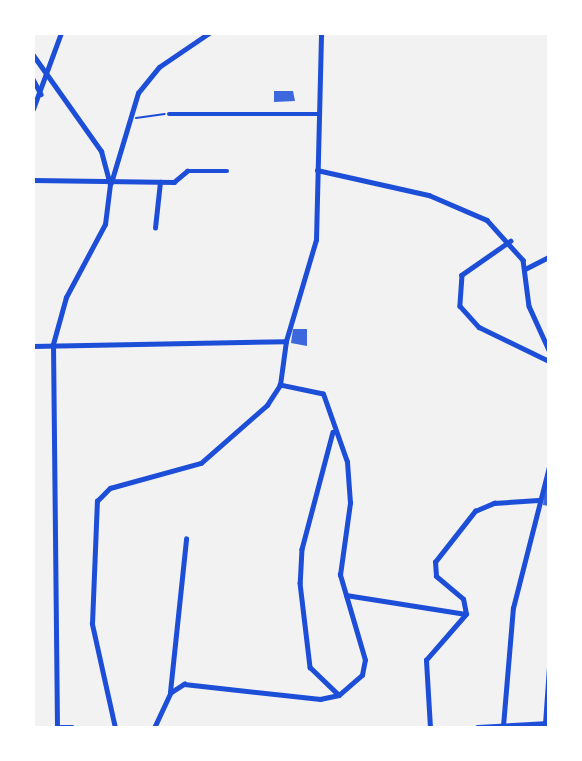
<!DOCTYPE html>
<style>
body{margin:0}
#map{position:relative;width:582px;height:761px;overflow:hidden;background:#f2f2f2;font-family:Jost,sans-serif}
div>[style]{position:absolute}
[style*='--x']{left:calc(var(--x)*1px);top:calc(var(--y)*1px);width:calc(var(--w)*1px);rotate:calc(var(--a)*1deg)}
.building>*{inset:0;background:#3d67dc}
.path>*{height:2px;margin:-1px;padding:0 1px;transform-origin:1px;border-radius:1px;background:#1d4ed8}
.minor>*{height:4.5px;margin:-2.25px;padding:0 2.25px;transform-origin:2.25px;border-radius:2.25px;background:#1d4ed8}
.tertiary>*{height:5px;margin:-2.5px;padding:0 2.5px;transform-origin:2.5px;border-radius:2.5px;background:#1d4ed8}
.primary>*{height:6px;margin:-3px;padding:0 3px;transform-origin:3px;border-radius:3px;background:#1d4ed8}
span{translate:-50% -50%;white-space:nowrap;text-align:center;line-height:1.15;-webkit-text-stroke:5px #fff;paint-order:stroke}
.frame{position:absolute;inset:0;border:35px solid #fff;pointer-events:none}
</style>
<div id="map">
<div class="building">
<i style="clip-path:polygon(274px 91px,293px 91px,295px 101px,274px 102px)"></i>
<i style="clip-path:polygon(293px 329px,307px 329px,307px 346px,291px 343px)"></i>
<i style="clip-path:polygon(545px 487px,549px 488px,549px 506px,543px 505px)"></i>
</div>
<div class="path">
<i style="--x:136;--y:118;--w:29;--a:-8"></i>
</div>
<div class="minor">
<i style="--x:33;--y:79;--w:17;--a:62"></i>
<i style="--x:33;--y:109;--w:81;--a:-69.8"></i>
<i style="--x:169;--y:114;--w:151;--a:0"></i>
<i style="--x:317;--y:170;--w:115;--a:12.6"></i>
<i style="--x:429;--y:195;--w:63;--a:23.3"></i>
<i style="--x:487;--y:220;--w:54;--a:48"></i>
<i style="--x:523;--y:260;--w:46;--a:82.6"></i>
<i style="--x:529;--y:306;--w:48;--a:65.6"></i>
<i style="--x:33;--y:180;--w:141;--a:0.8"></i>
<i style="--x:174;--y:182;--w:17;--a:-40"></i>
<i style="--x:187;--y:171;--w:40;--a:0"></i>
<i style="--x:111;--y:183;--w:94;--a:-73.3"></i>
<i style="--x:138;--y:93;--w:33;--a:-51"></i>
<i style="--x:159;--y:67;--w:60;--a:-34.2"></i>
<i style="--x:155;--y:228;--w:46;--a:-83.8"></i>
<i style="--x:511;--y:241;--w:60;--a:145.2"></i>
<i style="--x:462;--y:275;--w:31;--a:94"></i>
<i style="--x:460;--y:306;--w:28;--a:48"></i>
<i style="--x:479;--y:327;--w:78;--a:25.9"></i>
<i style="--x:525;--y:269;--w:27;--a:-27"></i>
<i style="--x:33;--y:346;--w:253;--a:-1.1"></i>
<i style="--x:333;--y:432;--w:121;--a:104.8"></i>
<i style="--x:302;--y:549;--w:34;--a:93"></i>
<i style="--x:300;--y:583;--w:85;--a:83.2"></i>
<i style="--x:310;--y:667;--w:39;--a:44"></i>
<i style="--x:346;--y:595;--w:121;--a:9"></i>
<i style="--x:170;--y:692;--w:154;--a:-84"></i>
<i style="--x:503;--y:726;--w:118;--a:-85.2"></i>
<i style="--x:513;--y:608;--w:146;--a:-75.7"></i>
<i style="--x:115;--y:728;--w:107;--a:-102.5"></i>
<i style="--x:92;--y:624;--w:123;--a:-87.7"></i>
<i style="--x:97;--y:501;--w:18;--a:-45"></i>
<i style="--x:110;--y:488;--w:94;--a:-15.4"></i>
<i style="--x:201;--y:463;--w:88;--a:-41.3"></i>
<i style="--x:267;--y:405;--w:24;--a:-57"></i>
<i style="--x:280;--y:385;--w:44;--a:-82.2"></i>
<i style="--x:286;--y:341;--w:105;--a:-73.5"></i>
<i style="--x:316;--y:240;--w:207;--a:-88.6"></i>
<i style="--x:154;--y:728;--w:38;--a:-65"></i>
<i style="--x:170;--y:693;--w:17;--a:-33"></i>
<i style="--x:184;--y:684;--w:137;--a:6.3"></i>
<i style="--x:320;--y:699;--w:19;--a:-12"></i>
<i style="--x:339;--y:695;--w:30;--a:-41"></i>
<i style="--x:362;--y:675;--w:15;--a:-79"></i>
<i style="--x:365;--y:660;--w:89;--a:-106.4"></i>
<i style="--x:340;--y:575;--w:73;--a:-82.1"></i>
<i style="--x:350;--y:503;--w:41;--a:-94.2"></i>
<i style="--x:347;--y:462;--w:72;--a:-109.4"></i>
<i style="--x:323;--y:394;--w:44;--a:-168.2"></i>
<i style="--x:430;--y:728;--w:68;--a:-93.4"></i>
<i style="--x:426;--y:660;--w:61;--a:-49"></i>
<i style="--x:466;--y:614;--w:15;--a:-101"></i>
<i style="--x:463;--y:599;--w:35;--a:-140"></i>
<i style="--x:436;--y:576;--w:14;--a:-94"></i>
<i style="--x:435;--y:562;--w:65;--a:-51.9"></i>
<i style="--x:475;--y:511;--w:21;--a:-23"></i>
<i style="--x:494;--y:503;--w:44;--a:-3.9"></i>
</div>
<div class="tertiary">
<i style="--x:33;--y:55;--w:118;--a:54.7"></i>
<i style="--x:101;--y:151;--w:34;--a:75"></i>
<i style="--x:110;--y:184;--w:40;--a:97.1"></i>
<i style="--x:105;--y:224;--w:83;--a:118.1"></i>
<i style="--x:66;--y:297;--w:49;--a:105.5"></i>
<i style="--x:53;--y:344;--w:384;--a:89.4"></i>
<i style="--x:545;--y:724;--w:57;--a:-86"></i>
</div>
<div class="primary">
<i style="--x:59;--y:728;--w:13;--a:0"></i>
<i style="--x:478;--y:728;--w:71;--a:-3.2"></i>
</div>
<div class="frame"></div>
</div>
